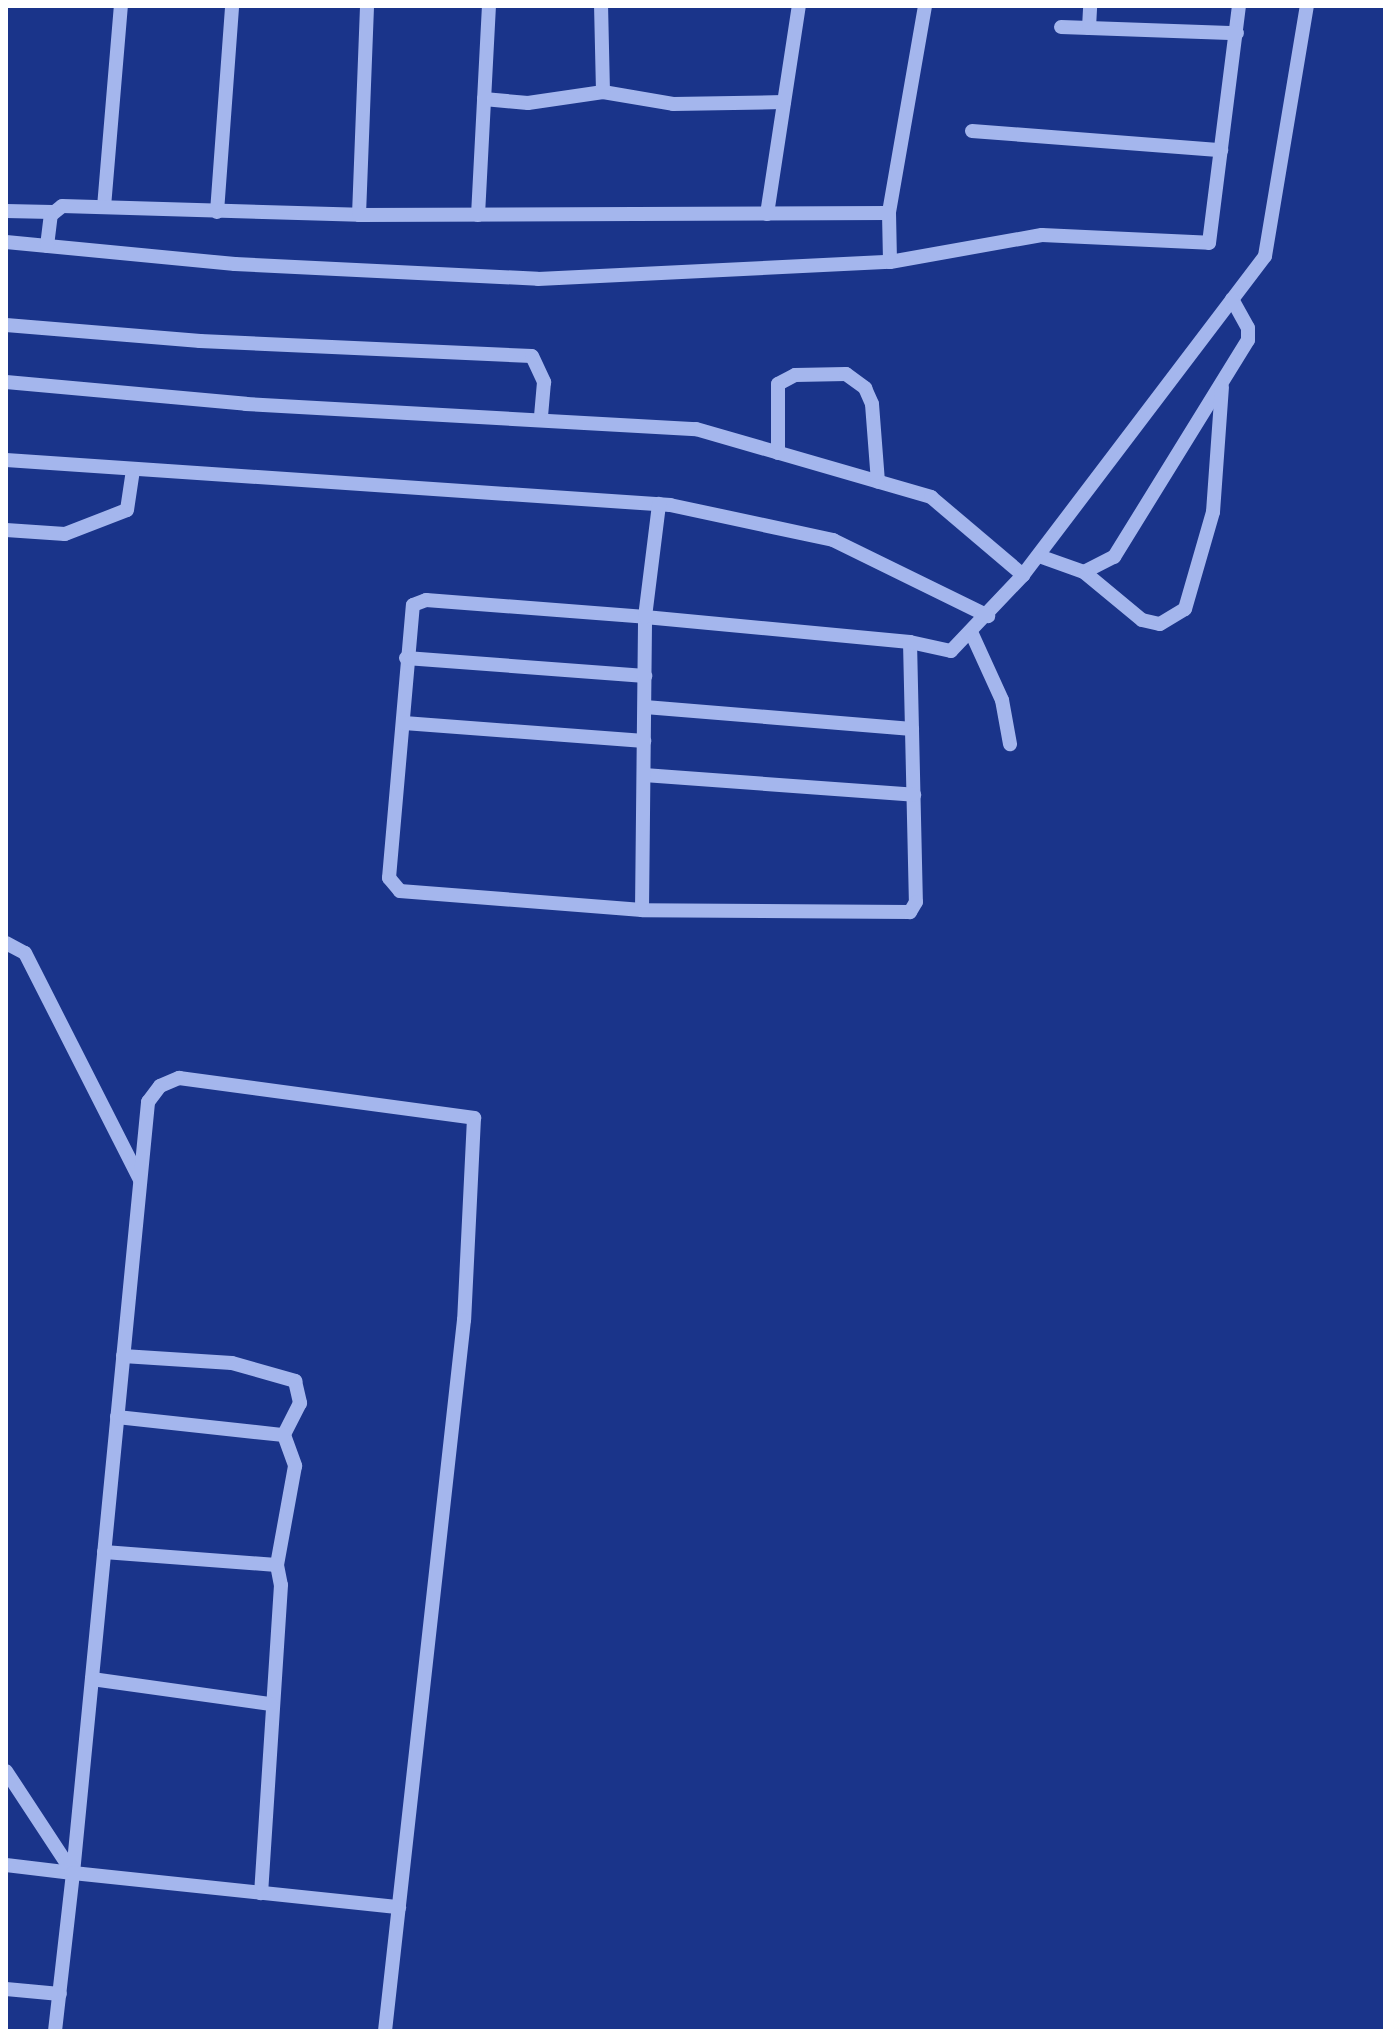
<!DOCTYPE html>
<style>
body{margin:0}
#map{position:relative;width:1391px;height:2037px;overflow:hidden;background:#1a348a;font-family:Overpass,sans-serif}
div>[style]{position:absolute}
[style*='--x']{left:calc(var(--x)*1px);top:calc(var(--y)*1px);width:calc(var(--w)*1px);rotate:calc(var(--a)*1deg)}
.minor>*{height:14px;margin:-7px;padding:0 7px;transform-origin:7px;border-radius:7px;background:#a4b6ed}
span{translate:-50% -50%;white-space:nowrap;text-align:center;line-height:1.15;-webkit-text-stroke:6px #1a348a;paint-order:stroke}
.frame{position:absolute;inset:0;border:8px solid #fff;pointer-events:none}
</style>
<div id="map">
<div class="minor">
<i style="--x:925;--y:6;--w:210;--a:99.9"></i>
<i style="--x:889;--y:213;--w:49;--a:88.8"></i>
<i style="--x:890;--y:262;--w:154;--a:-10.1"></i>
<i style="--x:1042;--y:235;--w:167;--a:2.7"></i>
<i style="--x:1209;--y:243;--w:239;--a:-82.8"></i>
<i style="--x:1061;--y:27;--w:176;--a:2"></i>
<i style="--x:1089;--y:28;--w:22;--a:-87"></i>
<i style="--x:603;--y:92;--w:71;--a:9.7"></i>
<i style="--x:673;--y:104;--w:111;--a:-1"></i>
<i style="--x:484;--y:99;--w:44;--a:5.2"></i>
<i style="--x:528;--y:103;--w:76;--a:-8.3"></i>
<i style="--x:603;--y:92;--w:86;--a:-91.3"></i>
<i style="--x:972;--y:131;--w:250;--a:4.4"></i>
<i style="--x:104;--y:207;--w:202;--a:-85.2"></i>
<i style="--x:6;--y:211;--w:46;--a:1.2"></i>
<i style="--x:217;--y:212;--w:207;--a:-85.8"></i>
<i style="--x:767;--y:214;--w:210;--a:-81.3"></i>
<i style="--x:359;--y:215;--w:209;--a:-87.8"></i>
<i style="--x:478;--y:215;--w:209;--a:-87"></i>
<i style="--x:6;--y:242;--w:230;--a:5.5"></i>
<i style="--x:235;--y:264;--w:303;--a:2.8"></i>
<i style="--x:538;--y:279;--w:352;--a:-2.8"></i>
<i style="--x:47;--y:246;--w:31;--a:-83"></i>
<i style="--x:51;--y:215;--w:14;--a:-39"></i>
<i style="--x:62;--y:206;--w:297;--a:1.7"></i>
<i style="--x:359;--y:215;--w:530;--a:-0.22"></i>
<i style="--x:6;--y:325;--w:195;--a:4.7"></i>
<i style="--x:200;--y:341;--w:332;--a:2.6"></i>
<i style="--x:532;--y:356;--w:29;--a:65"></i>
<i style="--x:544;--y:382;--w:37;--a:95"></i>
<i style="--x:6;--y:382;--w:241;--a:5.2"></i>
<i style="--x:246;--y:404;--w:451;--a:3.2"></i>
<i style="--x:696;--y:429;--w:245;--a:16.1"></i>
<i style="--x:931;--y:497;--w:121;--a:40.3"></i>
<i style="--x:1023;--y:575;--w:400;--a:-52.8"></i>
<i style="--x:1265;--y:256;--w:254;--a:-80.5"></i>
<i style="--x:778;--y:453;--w:69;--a:-90"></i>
<i style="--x:778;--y:384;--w:19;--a:-28"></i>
<i style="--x:795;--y:375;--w:51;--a:-1.1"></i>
<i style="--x:846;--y:374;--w:24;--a:36"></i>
<i style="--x:865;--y:388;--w:17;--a:66"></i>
<i style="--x:872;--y:404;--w:78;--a:85.6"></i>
<i style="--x:6;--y:460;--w:666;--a:3.88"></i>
<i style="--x:670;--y:505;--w:167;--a:12.1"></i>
<i style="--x:833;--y:540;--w:173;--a:26.1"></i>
<i style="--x:6;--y:530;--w:59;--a:3.9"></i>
<i style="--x:65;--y:534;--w:66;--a:-21.2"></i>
<i style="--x:127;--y:510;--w:40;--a:-81.5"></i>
<i style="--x:1039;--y:556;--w:48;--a:19.6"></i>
<i style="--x:1084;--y:572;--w:34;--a:-27"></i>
<i style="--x:1114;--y:557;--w:255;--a:-58.3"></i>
<i style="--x:1248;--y:340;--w:12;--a:-90"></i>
<i style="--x:1248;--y:328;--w:33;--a:-119"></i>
<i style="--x:1084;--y:572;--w:75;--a:39.6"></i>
<i style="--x:1142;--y:620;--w:18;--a:13"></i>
<i style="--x:1160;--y:624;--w:29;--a:-31"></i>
<i style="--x:1185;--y:609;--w:101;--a:-73.9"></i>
<i style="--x:1213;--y:512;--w:125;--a:-85.9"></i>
<i style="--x:971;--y:632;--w:75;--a:65.5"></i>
<i style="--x:1002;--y:700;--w:45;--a:79.7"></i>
<i style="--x:910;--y:642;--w:260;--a:88.7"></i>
<i style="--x:916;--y:902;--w:12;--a:121"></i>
<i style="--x:910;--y:912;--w:268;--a:-179.6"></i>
<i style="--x:642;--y:910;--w:243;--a:-175.5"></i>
<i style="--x:400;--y:891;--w:17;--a:-130"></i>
<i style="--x:389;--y:878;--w:274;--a:-85"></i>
<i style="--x:413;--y:605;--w:14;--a:-21"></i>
<i style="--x:426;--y:600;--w:220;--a:4.4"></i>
<i style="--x:645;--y:617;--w:266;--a:5.4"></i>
<i style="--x:910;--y:642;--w:42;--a:12.4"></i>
<i style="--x:951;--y:651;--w:105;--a:-46.5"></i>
<i style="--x:406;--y:658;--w:240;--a:4.3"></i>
<i style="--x:645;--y:707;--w:268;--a:4.7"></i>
<i style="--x:404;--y:723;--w:241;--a:4.3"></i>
<i style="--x:644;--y:775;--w:271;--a:4.2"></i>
<i style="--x:642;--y:910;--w:293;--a:-89.4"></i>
<i style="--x:645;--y:617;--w:114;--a:-82.9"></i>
<i style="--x:6;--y:943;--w:21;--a:28"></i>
<i style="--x:25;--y:953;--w:254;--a:63.1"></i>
<i style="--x:123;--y:1356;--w:109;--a:3.7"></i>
<i style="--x:232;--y:1363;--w:66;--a:15.9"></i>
<i style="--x:295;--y:1381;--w:23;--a:77"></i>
<i style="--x:300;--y:1403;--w:36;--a:117"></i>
<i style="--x:284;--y:1435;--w:33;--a:70"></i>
<i style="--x:295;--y:1466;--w:101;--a:100.3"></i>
<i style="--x:277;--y:1565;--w:20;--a:79"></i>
<i style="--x:281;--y:1585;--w:309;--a:93.7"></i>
<i style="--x:117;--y:1417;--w:168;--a:6.2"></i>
<i style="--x:104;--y:1552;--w:173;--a:4.3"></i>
<i style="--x:92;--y:1679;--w:181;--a:8"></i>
<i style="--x:6;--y:1771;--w:122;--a:56.7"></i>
<i style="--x:73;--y:1873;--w:775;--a:-84.44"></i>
<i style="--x:148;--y:1102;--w:20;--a:-53"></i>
<i style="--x:160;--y:1086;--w:21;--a:-23"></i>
<i style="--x:179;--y:1078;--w:298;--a:7.7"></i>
<i style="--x:474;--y:1118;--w:202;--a:92.8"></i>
<i style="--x:464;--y:1320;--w:715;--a:96.34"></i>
<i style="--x:6;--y:1865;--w:67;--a:6.8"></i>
<i style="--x:73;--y:1873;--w:159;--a:96.5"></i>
<i style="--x:73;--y:1873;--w:328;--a:6"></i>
<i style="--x:6;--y:1989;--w:54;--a:5.3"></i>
</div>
<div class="frame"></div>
</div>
